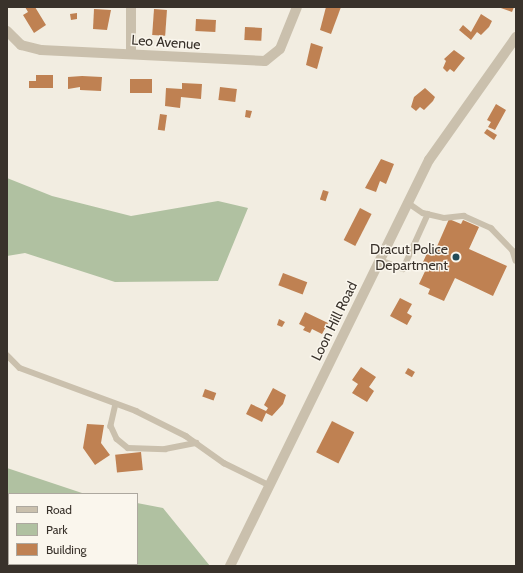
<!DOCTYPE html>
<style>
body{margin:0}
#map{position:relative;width:523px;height:573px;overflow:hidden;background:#f2ede1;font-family:Cabin,sans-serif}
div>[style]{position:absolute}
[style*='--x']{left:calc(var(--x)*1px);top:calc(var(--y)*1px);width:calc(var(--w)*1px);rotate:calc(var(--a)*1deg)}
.green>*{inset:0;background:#b0c1a1}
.stream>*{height:3px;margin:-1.5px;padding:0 1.5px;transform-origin:1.5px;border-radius:1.5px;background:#81a3ae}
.building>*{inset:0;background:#bf8152;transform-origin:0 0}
.lane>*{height:5.5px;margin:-2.75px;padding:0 2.75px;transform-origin:2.75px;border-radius:2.75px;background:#cac0ad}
.street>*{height:10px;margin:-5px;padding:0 5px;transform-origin:5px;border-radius:5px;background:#cac0ad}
.dots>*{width:11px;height:11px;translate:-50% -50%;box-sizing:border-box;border:2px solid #faf6ed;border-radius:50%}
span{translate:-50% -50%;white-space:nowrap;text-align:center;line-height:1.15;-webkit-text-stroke:3px #faf6ed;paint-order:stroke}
.street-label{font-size:14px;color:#39322b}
.poi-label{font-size:14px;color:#39322b}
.right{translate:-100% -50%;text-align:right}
.frame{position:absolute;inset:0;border:8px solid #39322b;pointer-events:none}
.legend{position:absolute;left:8px;top:493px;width:130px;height:72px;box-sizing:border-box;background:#faf6ed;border:1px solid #ada89f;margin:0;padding:5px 7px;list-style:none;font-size:12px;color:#39322b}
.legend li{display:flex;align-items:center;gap:8px;height:20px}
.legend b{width:20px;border:1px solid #ada89f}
</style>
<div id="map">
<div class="green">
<i style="clip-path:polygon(7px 178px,52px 196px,131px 216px,218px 201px,248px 208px,218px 281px,115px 282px,25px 253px,7px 256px)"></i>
<i style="clip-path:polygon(7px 468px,82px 493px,89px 494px,9px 494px,7px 536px)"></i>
<i style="clip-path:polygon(137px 503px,163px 508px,210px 566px,68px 564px,137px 564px)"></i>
</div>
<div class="stream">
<i style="--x:7;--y:512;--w:2;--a:27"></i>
<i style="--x:106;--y:564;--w:2;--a:63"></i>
</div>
<div class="building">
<i style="clip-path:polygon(25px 7px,35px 7px,46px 25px,34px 33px,23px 15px,28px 12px)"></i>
<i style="clip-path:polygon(326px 7px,341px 7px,331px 34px,320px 30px)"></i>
<i style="clip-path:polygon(498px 7px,514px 7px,512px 12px)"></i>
<i style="clip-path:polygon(94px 9px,111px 10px,107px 30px,93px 29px)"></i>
<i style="left:154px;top:9px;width:13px;height:26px;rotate:4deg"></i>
<i style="clip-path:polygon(77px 13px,77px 19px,71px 20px,70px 14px)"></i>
<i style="clip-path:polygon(481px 14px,492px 21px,489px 27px,481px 35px,477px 32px,471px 40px,459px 30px,463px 25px,471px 32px)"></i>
<i style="left:196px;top:19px;width:20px;height:12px;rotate:3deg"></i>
<i style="left:245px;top:27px;width:17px;height:13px;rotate:3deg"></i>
<i style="clip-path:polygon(311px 43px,323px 47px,317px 69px,306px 65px)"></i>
<i style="clip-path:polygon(454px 50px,465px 58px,454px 72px,450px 69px,447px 72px,443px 68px,446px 61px,444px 59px)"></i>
<i style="clip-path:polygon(36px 75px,53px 75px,53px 88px,29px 88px,29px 81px,36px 81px)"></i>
<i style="clip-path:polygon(82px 76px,102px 77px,101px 91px,80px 90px,80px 87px,68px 89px,68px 77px)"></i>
<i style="left:130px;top:79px;width:22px;height:14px"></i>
<i style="clip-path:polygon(182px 83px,202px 84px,201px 99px,181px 97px,180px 108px,165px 106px,166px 88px,182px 89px)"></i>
<i style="left:220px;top:87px;width:17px;height:13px;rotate:7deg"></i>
<i style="clip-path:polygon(425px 88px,435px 97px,433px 101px,424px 110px,420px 107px,416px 111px,411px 107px,414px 97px)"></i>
<i style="clip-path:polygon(496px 104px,506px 110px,495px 130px,488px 127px,491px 122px,487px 120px)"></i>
<i style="clip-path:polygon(246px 110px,252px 111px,250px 118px,245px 117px)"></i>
<i style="left:160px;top:114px;width:7px;height:16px;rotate:8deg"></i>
<i style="clip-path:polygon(487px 129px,497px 135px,494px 140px,484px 133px)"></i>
<i style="clip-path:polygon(381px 159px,394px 164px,386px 184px,380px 181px,376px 192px,365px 188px)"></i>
<i style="left:323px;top:190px;width:6px;height:10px;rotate:18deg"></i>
<i style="left:360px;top:208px;width:13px;height:36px;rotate:27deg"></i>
<i style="clip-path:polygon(449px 219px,461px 224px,463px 220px,479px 227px,469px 249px,507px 266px,493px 296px,455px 278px,444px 301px,428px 294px,430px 289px,419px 284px,428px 265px,423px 262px,429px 249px,435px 251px)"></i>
<i style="left:283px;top:273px;width:26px;height:13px;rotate:21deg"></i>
<i style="clip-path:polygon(400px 298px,412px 304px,407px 313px,412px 316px,407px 325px,390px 316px)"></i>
<i style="clip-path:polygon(305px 312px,328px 323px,322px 334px,312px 329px,310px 333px,303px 330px,305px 327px,299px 324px)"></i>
<i style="clip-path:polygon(279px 319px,285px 322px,282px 327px,277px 325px)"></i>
<i style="clip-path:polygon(361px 367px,376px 377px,369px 387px,374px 391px,367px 402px,352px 393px,358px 384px,352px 380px)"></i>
<i style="left:408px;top:368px;width:8px;height:6px;rotate:30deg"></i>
<i style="clip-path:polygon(273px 388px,286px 395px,283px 404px,272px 416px,266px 413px,262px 422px,246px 414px,251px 404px,266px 411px,268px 408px,264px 405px)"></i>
<i style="left:205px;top:389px;width:12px;height:8px;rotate:20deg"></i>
<i style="left:332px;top:421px;width:25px;height:35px;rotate:27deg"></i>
<i style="clip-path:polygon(87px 424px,104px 425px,101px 443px,110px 455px,95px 465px,83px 448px)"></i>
<i style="left:141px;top:452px;width:18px;height:26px;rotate:84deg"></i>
</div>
<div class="lane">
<i style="--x:407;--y:202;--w:19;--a:35"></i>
<i style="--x:423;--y:213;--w:22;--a:13"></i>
<i style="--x:444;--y:218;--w:20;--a:-6"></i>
<i style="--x:464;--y:216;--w:30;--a:24"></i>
<i style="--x:491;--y:228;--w:32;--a:46"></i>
<i style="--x:513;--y:251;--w:10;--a:73"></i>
<i style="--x:380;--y:260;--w:25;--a:21"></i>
<i style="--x:403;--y:269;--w:60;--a:-65.6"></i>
<i style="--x:7;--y:355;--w:18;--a:45"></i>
<i style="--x:20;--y:368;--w:124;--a:20.3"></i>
<i style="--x:136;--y:411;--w:56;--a:26.6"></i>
<i style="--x:186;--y:436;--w:47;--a:35.4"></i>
<i style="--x:224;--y:463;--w:50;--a:26.1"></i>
<i style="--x:116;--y:404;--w:23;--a:103"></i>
<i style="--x:111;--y:426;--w:14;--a:65"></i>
<i style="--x:117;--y:439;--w:14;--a:39"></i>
<i style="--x:128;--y:448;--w:37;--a:2"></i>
<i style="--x:165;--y:449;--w:32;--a:-11"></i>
</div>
<div class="street">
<i style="--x:131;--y:7;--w:46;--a:90"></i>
<i style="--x:7;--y:31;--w:20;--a:45"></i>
<i style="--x:21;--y:45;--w:21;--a:14"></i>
<i style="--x:41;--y:50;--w:224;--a:2.8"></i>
<i style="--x:265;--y:61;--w:19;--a:-39"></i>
<i style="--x:280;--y:49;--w:45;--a:-68"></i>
<i style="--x:230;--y:566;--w:452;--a:-63.9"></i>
<i style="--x:429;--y:160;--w:151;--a:-54.7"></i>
</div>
<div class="dots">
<i style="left:456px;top:257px;background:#234b58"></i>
</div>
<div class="street-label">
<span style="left:166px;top:42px;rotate:4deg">Leo Avenue</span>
<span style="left:334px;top:321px;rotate:-64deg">Loon Hill Road</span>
</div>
<div class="poi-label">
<span class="right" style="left:448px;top:257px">Dracut Police<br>Department</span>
</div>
<div class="frame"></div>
<ul class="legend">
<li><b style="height:5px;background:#cac0ad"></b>Road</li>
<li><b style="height:11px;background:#b0c1a1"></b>Park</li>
<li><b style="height:11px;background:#bf8152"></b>Building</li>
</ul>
</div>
